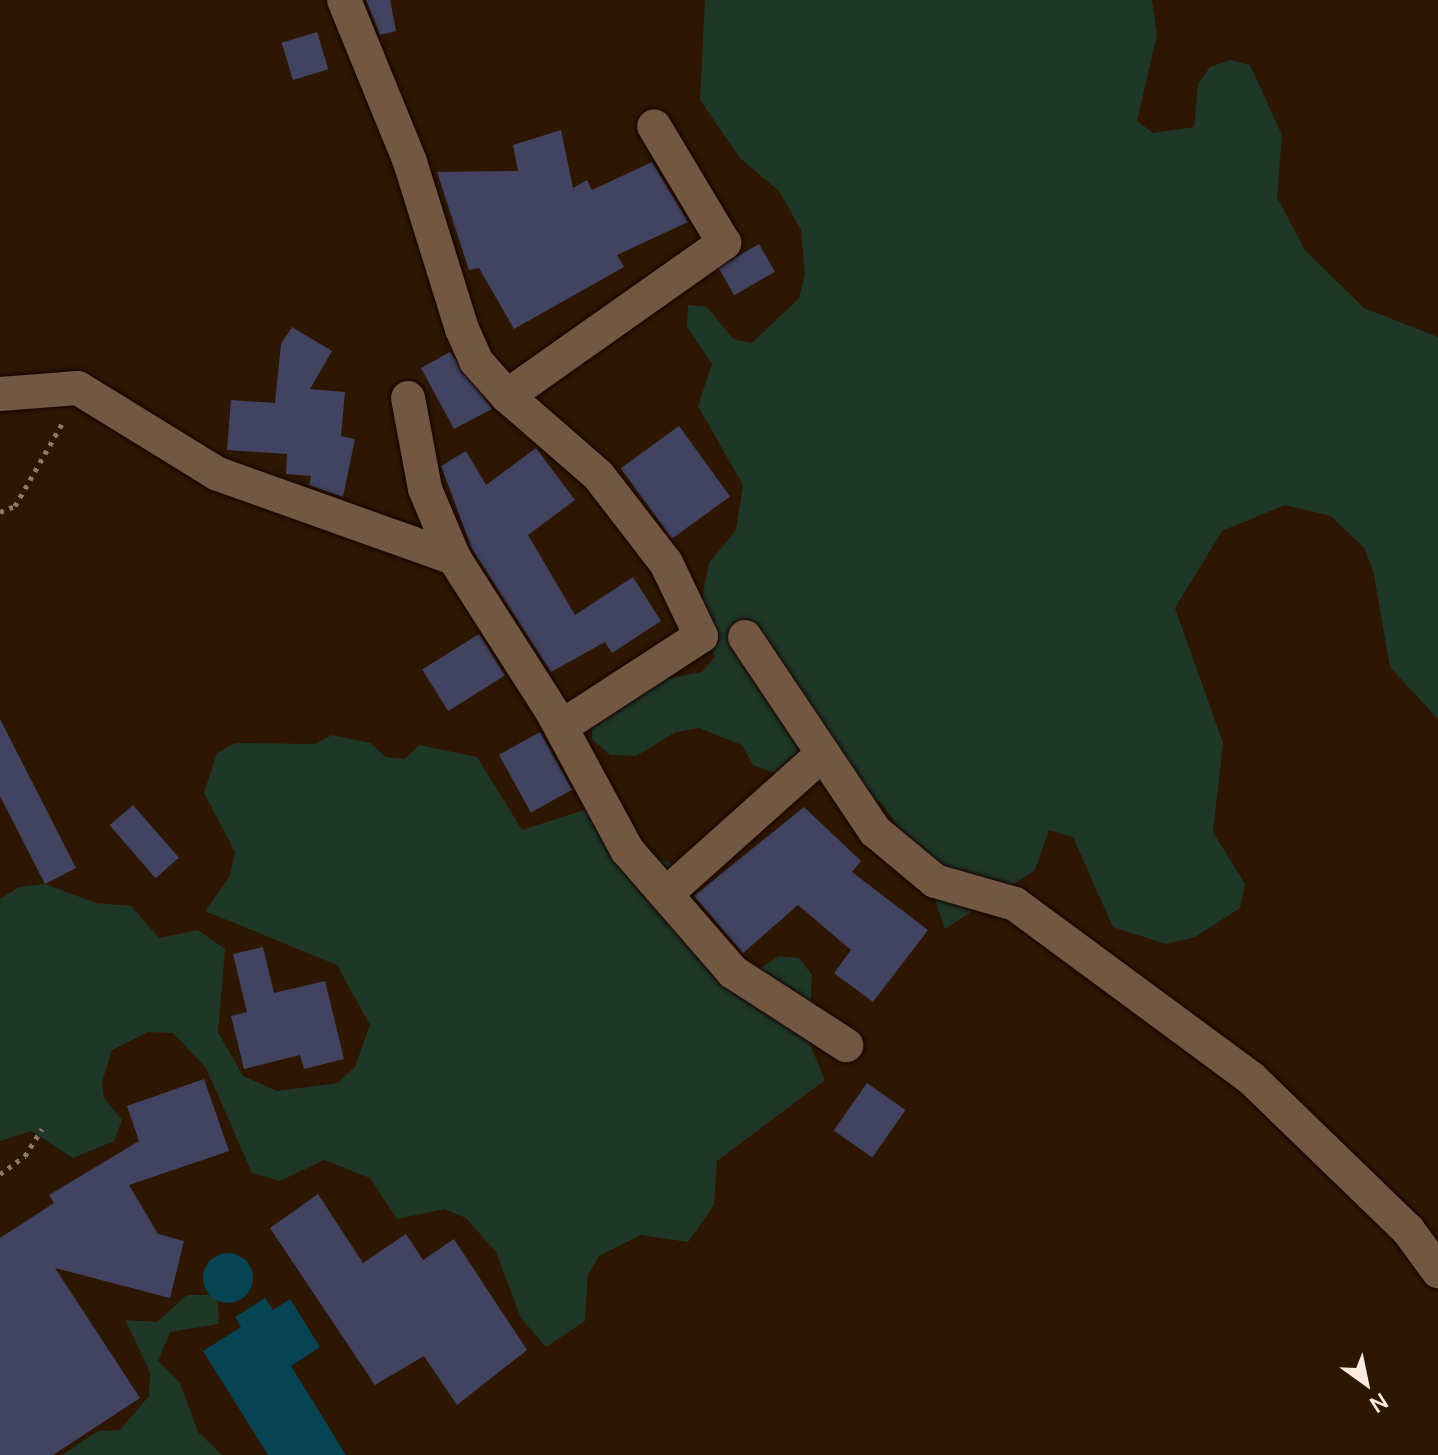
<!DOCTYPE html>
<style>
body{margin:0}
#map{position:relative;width:1438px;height:1455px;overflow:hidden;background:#2d1703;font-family:Manrope,sans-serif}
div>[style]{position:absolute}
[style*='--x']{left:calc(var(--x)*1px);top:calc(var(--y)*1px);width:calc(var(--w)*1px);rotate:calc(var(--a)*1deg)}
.green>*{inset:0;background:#1f3727}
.water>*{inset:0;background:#064453}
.round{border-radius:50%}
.building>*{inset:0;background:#424360;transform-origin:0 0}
.path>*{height:5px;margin-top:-2.5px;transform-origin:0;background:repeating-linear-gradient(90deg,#8c7968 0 4px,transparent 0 10px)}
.roads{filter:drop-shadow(0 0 2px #140300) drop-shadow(0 0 2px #140300)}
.minor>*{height:34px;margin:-17px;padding:0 17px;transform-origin:17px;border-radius:17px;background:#725842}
span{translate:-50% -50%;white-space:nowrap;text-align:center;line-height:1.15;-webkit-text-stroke:7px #2d1703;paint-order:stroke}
.north{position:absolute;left:1326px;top:1343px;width:80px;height:80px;-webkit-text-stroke:6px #2d1703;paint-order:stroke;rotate:147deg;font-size:22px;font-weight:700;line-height:32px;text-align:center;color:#faebde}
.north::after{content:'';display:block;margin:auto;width:28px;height:36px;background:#faebde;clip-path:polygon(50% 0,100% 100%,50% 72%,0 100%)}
</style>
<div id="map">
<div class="green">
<i style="clip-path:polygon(705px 0,1152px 0,1157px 35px,1137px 121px,1153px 133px,1194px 127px,1198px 84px,1210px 67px,1230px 60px,1250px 65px,1282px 135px,1277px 197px,1305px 250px,1364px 308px,1438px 337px,1438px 719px,1390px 667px,1373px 570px,1364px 548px,1331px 516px,1285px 505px,1222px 531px,1175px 608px,1223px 743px,1213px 832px,1245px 884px,1240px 908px,1195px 937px,1166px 944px,1113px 927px,1073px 837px,1049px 830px,1035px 870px,945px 929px,920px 856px,880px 802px,838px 783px,814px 783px,799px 767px,775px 773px,753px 765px,742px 745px,699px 728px,676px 732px,636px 756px,610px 755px,592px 739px,592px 716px,661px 680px,702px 672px,715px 657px,699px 613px,709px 563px,736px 530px,743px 485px,698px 406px,712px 364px,687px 327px,688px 305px,707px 307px,733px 339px,752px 343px,799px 298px,805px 274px,801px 230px,779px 191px,740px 158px,700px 100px)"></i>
<i style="clip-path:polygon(332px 735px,370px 743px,386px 757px,405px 759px,419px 745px,477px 757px,522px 830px,597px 806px,653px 859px,673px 863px,685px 901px,745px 978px,779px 956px,799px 958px,812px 975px,809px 1042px,825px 1080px,717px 1161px,714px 1205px,688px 1242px,641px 1235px,599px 1256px,588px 1275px,585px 1321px,546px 1347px,521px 1318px,496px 1252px,466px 1218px,444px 1209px,397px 1219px,370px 1178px,324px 1160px,280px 1181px,252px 1173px,206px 1068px,173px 1033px,148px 1032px,112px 1050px,102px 1082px,104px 1098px,122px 1120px,114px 1141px,73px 1158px,31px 1131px,0 1141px,0 899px,19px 887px,45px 884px,96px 903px,131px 906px,159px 938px,198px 930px,225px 949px,218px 1032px,243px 1076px,277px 1091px,338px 1083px,355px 1067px,370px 1025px,337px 965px,205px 911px,230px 876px,235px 852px,204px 793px,217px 753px,235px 743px,315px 744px)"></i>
<i style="clip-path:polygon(187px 1295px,217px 1295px,219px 1324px,170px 1332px,158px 1361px,180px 1383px,198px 1432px,222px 1455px,62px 1455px,98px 1431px,120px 1430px,149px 1396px,150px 1372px,125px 1320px,157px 1322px)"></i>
</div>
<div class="water">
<i class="round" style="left:203px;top:1253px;width:50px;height:50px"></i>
<i style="clip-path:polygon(265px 1298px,273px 1310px,290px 1299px,320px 1347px,291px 1366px,346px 1455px,268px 1455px,203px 1351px,241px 1327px,235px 1317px)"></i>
</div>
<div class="building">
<i style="clip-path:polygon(366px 0,390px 0,396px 31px,380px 35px)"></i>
<i style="left:317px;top:32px;width:39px;height:37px;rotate:73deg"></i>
<i style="clip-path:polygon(561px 130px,573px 188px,587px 180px,592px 190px,652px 162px,688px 222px,617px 255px,624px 267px,514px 329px,479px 268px,469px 270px,437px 172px,518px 171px,513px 145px)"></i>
<i style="left:759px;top:244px;width:32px;height:47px;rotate:60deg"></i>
<i style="clip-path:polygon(292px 327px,332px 351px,310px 389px,345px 392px,341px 436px,355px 439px,343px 497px,309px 485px,311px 476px,286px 474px,287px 454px,227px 450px,231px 400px,275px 403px,281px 344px)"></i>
<i style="clip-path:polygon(450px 352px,492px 409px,454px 429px,421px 368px)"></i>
<i style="left:679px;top:426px;width:87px;height:72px;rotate:54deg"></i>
<i style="clip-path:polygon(536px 448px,575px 500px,528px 535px,575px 615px,633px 577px,661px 621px,612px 653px,605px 642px,551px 672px,472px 549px,441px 466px,466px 451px,486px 485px)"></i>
<i style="left:479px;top:634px;width:49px;height:67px;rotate:58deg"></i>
<i style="clip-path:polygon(0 719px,76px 868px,45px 884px,0 796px)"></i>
<i style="left:540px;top:732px;width:66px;height:47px;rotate:61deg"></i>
<i style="left:133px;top:805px;width:70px;height:31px;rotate:49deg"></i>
<i style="clip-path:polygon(804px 807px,861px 861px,852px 872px,928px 930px,873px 1002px,834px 973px,851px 950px,798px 905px,743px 953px,694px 896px)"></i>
<i style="clip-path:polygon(263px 947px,274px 993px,325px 981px,344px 1059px,304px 1069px,300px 1055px,244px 1069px,231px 1016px,247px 1012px,233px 954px)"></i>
<i style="clip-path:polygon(204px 1079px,229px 1151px,129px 1185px,158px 1234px,184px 1241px,170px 1298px,55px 1268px,140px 1398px,53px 1455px,0 1455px,0 1238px,54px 1203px,49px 1195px,139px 1141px,127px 1106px)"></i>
<i style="left:867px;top:1083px;width:47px;height:58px;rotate:35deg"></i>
<i style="clip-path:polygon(318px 1194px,363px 1263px,406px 1234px,423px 1260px,454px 1239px,527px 1350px,457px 1405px,424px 1356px,375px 1385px,270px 1228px)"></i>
</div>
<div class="path">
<i style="--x:0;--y:512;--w:16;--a:-22"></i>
<i style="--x:15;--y:506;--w:95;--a:-60.2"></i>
<i style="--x:0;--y:1174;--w:31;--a:-36"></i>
<i style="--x:25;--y:1156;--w:32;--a:-58"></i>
</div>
<div class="roads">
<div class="minor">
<i style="--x:344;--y:0;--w:175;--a:67.8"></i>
<i style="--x:410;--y:162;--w:175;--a:72.7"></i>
<i style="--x:462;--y:329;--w:35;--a:66"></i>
<i style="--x:476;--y:361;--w:47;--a:48.5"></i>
<i style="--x:0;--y:394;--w:78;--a:-4.4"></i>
<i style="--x:78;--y:388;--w:164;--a:31.6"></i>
<i style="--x:218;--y:474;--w:251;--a:19.6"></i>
<i style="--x:454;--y:558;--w:184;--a:57.4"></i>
<i style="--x:553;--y:713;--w:156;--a:61.6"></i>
<i style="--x:627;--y:850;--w:162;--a:49"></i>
<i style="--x:733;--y:972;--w:135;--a:32.9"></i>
<i style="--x:408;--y:398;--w:93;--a:79.4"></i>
<i style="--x:425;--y:489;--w:75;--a:67.2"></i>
<i style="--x:745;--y:637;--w:234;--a:56.2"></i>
<i style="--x:875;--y:831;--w:78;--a:39.8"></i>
<i style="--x:935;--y:881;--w:83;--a:16"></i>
<i style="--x:1015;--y:904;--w:293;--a:36.4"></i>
<i style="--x:1251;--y:1078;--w:219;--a:44.1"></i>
<i style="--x:1408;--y:1230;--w:51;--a:53.8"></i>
<i style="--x:561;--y:727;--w:167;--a:-33"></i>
<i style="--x:701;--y:636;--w:81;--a:-115.6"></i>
<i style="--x:666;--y:563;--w:111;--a:-127.7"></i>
<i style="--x:598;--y:475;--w:121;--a:-139"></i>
<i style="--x:507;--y:396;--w:266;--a:-35.2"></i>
<i style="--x:724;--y:243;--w:136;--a:-120.9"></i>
<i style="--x:666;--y:894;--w:205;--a:-41.8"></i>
</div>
</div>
<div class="north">N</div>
</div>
